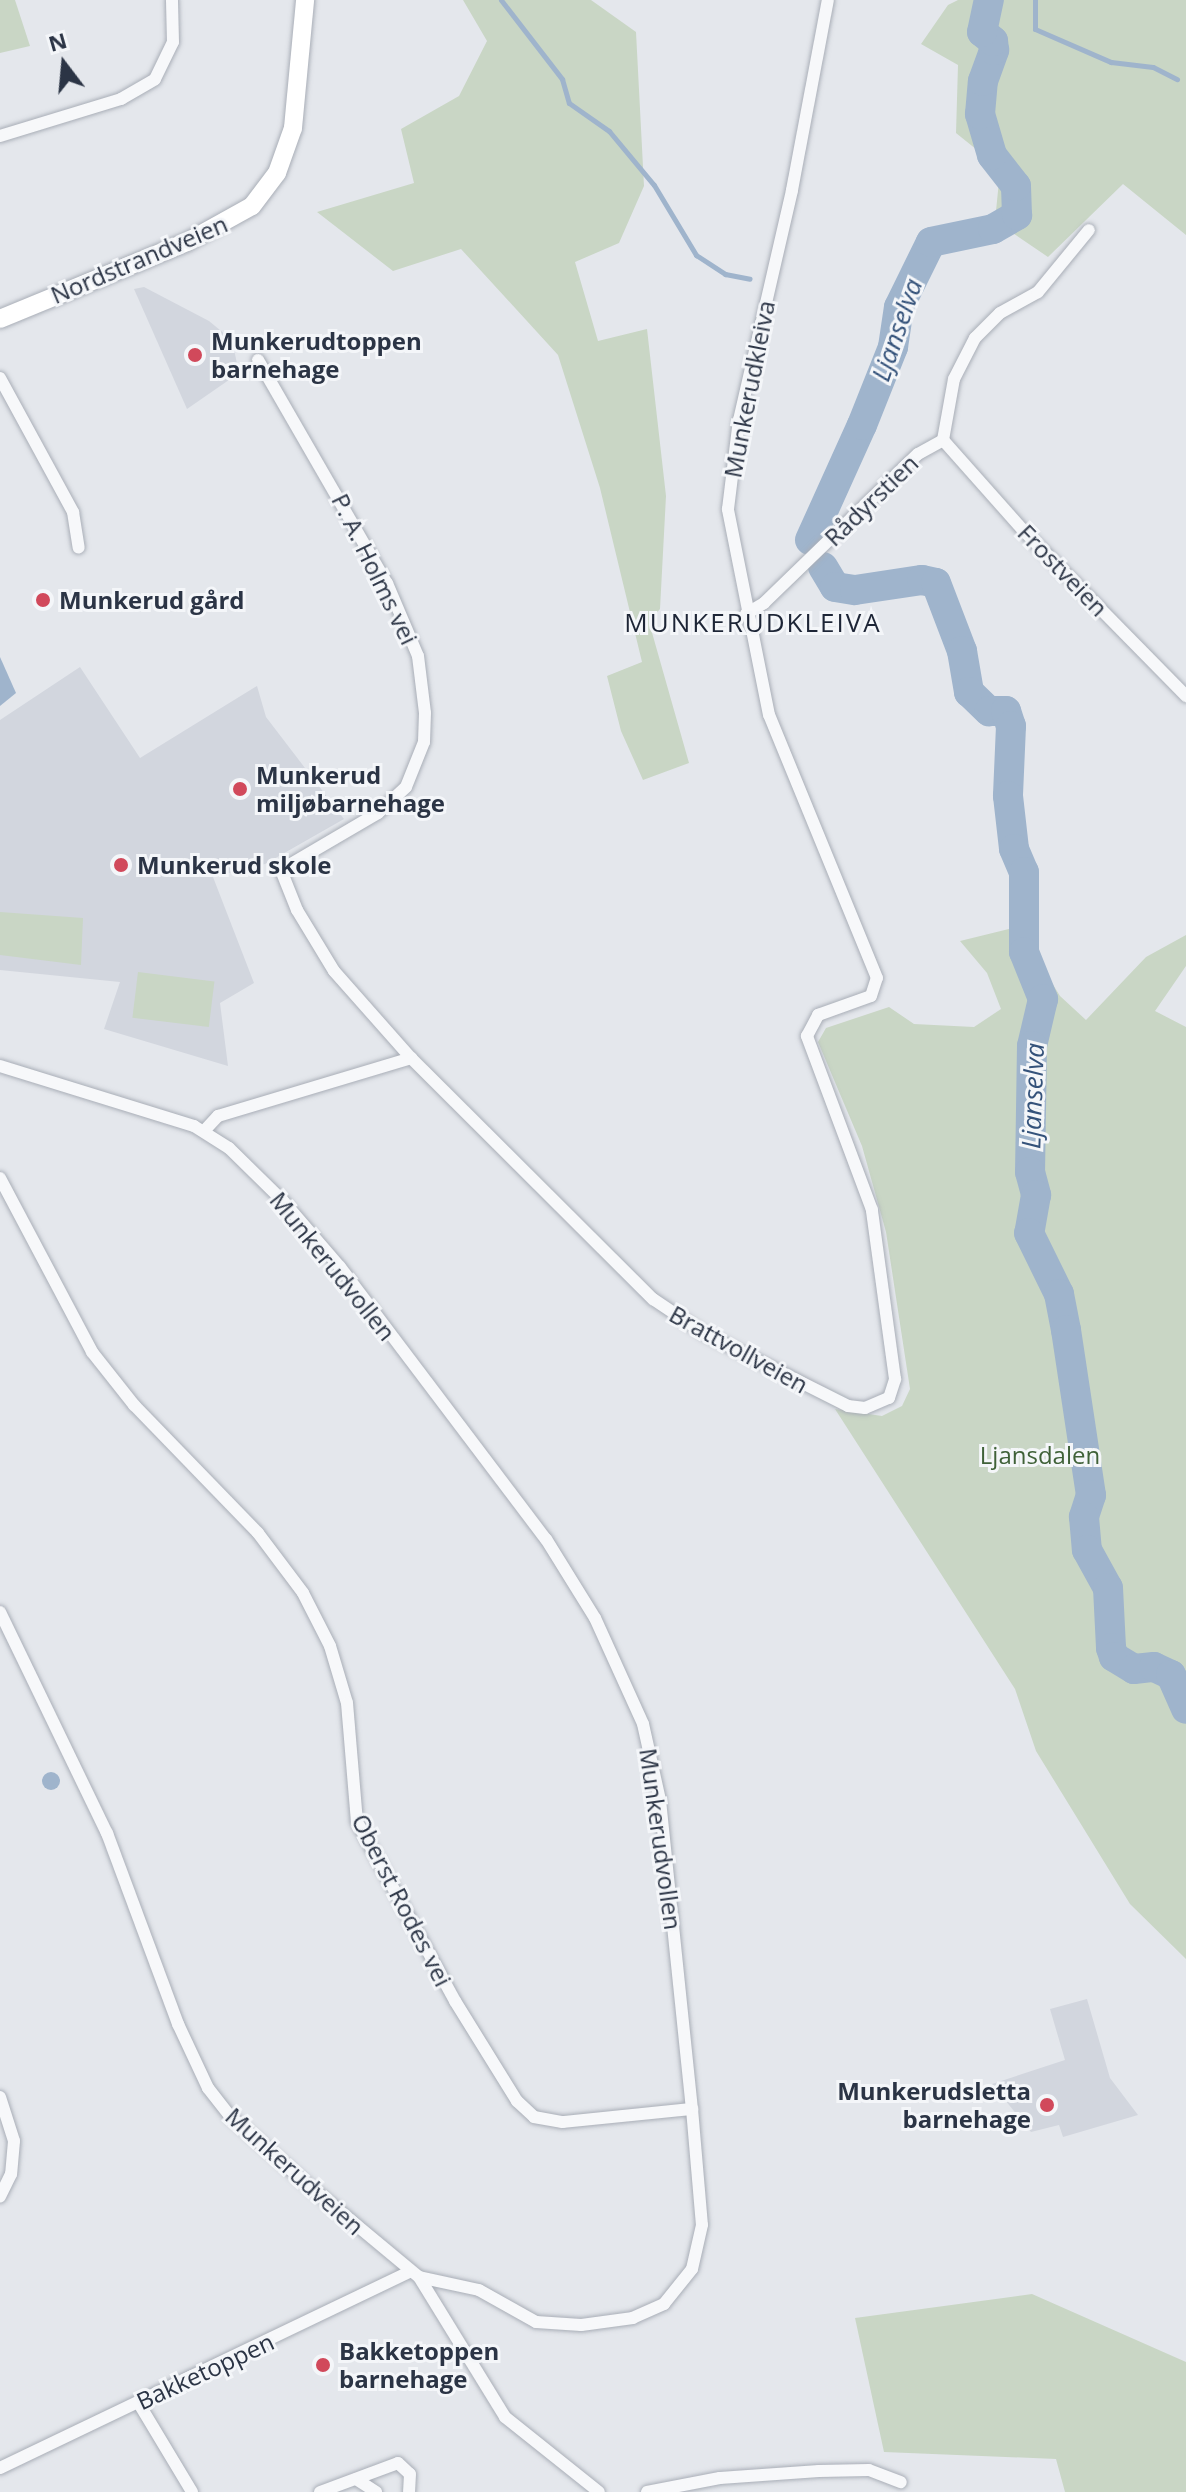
<!DOCTYPE html>
<meta charset="utf-8">
<style>
body{margin:0}
#map{position:relative;width:1186px;height:2492px;overflow:hidden;background:#e4e7ec;font-family:"Open Sans",sans-serif}
div>[style]{position:absolute}
[style*='--x']{left:calc(var(--x)*1px);top:calc(var(--y)*1px);width:calc(var(--w)*1px);rotate:calc(var(--a)*1deg)}
.built>*{inset:0;background:#d2d6de}
.green>*{inset:0;background:#c9d6c5;transform-origin:0 0}
.water>*{inset:0;background:#9fb4cc}
.round{border-radius:50%}
.stream>*{height:5px;margin:-2.5px;padding:0 2.5px;transform-origin:2.5px;border-radius:2.5px;background:#9fb4cc}
.river>*{height:30px;margin:-15px;padding:0 15px;transform-origin:15px;border-radius:15px;background:#9fb4cc}
.roads{filter:drop-shadow(0 0 2px #a9aeb7) drop-shadow(0 0 2px #a9aeb7)}
.minor>*{height:12px;margin:-6px;padding:0 6px;transform-origin:6px;border-radius:6px;background:#f7f8fa}
.secondary>*{height:18px;margin:-9px;padding:0 9px;transform-origin:9px;border-radius:9px;background:#fff}
.dots>*{width:22px;height:22px;translate:-50% -50%;box-sizing:border-box;border:4px solid #f4f6f9;border-radius:50%}
span{translate:-50% -50%;white-space:nowrap;text-align:center;line-height:1.15;-webkit-text-stroke:6px #f4f6f9;paint-order:stroke}
.street-label{font-size:24px;color:#2b3445}
.poi-label{font-size:24px;color:#2b3445;font-weight:700}
.left{translate:0 -50%;text-align:left}
.right{translate:-100% -50%;text-align:right}
.park-label{font-size:24px;color:#3f6138}
.water-label{font-size:26px;color:#34527a;font-style:italic}
.neighbourhood-label{font-size:26px;color:#1d2536;letter-spacing:2px}
.north{position:absolute;left:24px;top:24px;width:80px;height:80px;-webkit-text-stroke:6px #f4f6f9;paint-order:stroke;rotate:344deg;font-size:22px;font-weight:700;line-height:32px;text-align:center;color:#2b3445}
.north::after{content:'';display:block;margin:auto;width:28px;height:36px;background:#2b3445;clip-path:polygon(50% 0,100% 100%,50% 72%,0 100%)}
</style>
<div id="map">
<div class="built">
<i style="clip-path:polygon(144px 287px,209px 321px,232px 340px,239px 373px,187px 409px,134px 289px)"></i>
<i style="clip-path:polygon(80px 667px,140px 758px,257px 686px,266px 717px,344px 819px,265px 864px,213px 877px,254px 983px,220px 1003px,228px 1066px,104px 1029px,120px 982px,0 970px,0 720px)"></i>
<i style="clip-path:polygon(1087px 1999px,1110px 2078px,1138px 2115px,1063px 2137px,1059px 2125px,1031px 2132px,992px 2084px,1065px 2060px,1050px 2009px)"></i>
</div>
<div class="green">
<i style="clip-path:polygon(0 0,15px 0,30px 46px,0 53px)"></i>
<i style="clip-path:polygon(463px 0,591px 0,636px 32px,644px 186px,619px 243px,575px 262px,598px 341px,647px 329px,666px 496px,660px 609px,649px 622px,689px 763px,643px 780px,621px 731px,607px 676px,642px 662px,600px 488px,558px 355px,461px 249px,393px 271px,317px 212px,414px 183px,401px 129px,459px 96px,487px 41px)"></i>
<i style="clip-path:polygon(958px 0,1186px 0,1186px 235px,1123px 184px,1048px 257px,995px 221px,999px 181px,987px 158px,956px 133px,958px 65px,921px 44px,948px 5px)"></i>
<i style="clip-path:polygon(0 912px,83px 918px,81px 965px,0 955px)"></i>
<i style="clip-path:polygon(1037px 922px,1036px 949px,1044px 970px,1060px 996px,1086px 1020px,1146px 957px,1186px 935px,1186px 966px,1155px 1011px,1186px 1027px,1186px 1959px,1130px 1904px,1036px 1751px,1015px 1689px,835px 1409px,882px 1416px,902px 1406px,910px 1389px,886px 1232px,862px 1146px,818px 1042px,826px 1028px,889px 1007px,914px 1024px,974px 1027px,1001px 1009px,987px 973px,960px 941px)"></i>
<i style="left:138px;top:972px;width:77px;height:46px;rotate:7deg"></i>
<i style="clip-path:polygon(1032px 2294px,1186px 2362px,1186px 2492px,1065px 2492px,1056px 2459px,884px 2452px,855px 2318px)"></i>
</div>
<div class="water">
<i style="clip-path:polygon(0 657px,16px 693px,0 706px)"></i>
<i class="round" style="left:42px;top:1772px;width:18px;height:18px"></i>
</div>
<div class="stream">
<i style="--x:501;--y:0;--w:100;--a:52.3"></i>
<i style="--x:562;--y:79;--w:25;--a:74"></i>
<i style="--x:569;--y:103;--w:49;--a:35"></i>
<i style="--x:609;--y:131;--w:70;--a:50.2"></i>
<i style="--x:654;--y:185;--w:82;--a:59"></i>
<i style="--x:696;--y:255;--w:35;--a:33"></i>
<i style="--x:725;--y:274;--w:25;--a:11"></i>
<i style="--x:1035;--y:0;--w:29;--a:90"></i>
<i style="--x:1035;--y:29;--w:83;--a:23.5"></i>
<i style="--x:1111;--y:62;--w:42;--a:6.8"></i>
<i style="--x:1153;--y:67;--w:27;--a:27"></i>
</div>
<div class="river">
<i style="--x:810;--y:540;--w:126;--a:-65.7"></i>
<i style="--x:862;--y:425;--w:84;--a:-68.3"></i>
<i style="--x:893;--y:347;--w:40;--a:-81.5"></i>
<i style="--x:899;--y:307;--w:72;--a:-63.8"></i>
<i style="--x:931;--y:242;--w:63;--a:-11.8"></i>
<i style="--x:993;--y:229;--w:28;--a:-30"></i>
<i style="--x:1017;--y:215;--w:29;--a:-92"></i>
<i style="--x:1016;--y:186;--w:39;--a:-128"></i>
<i style="--x:992;--y:155;--w:43;--a:-106.3"></i>
<i style="--x:980;--y:114;--w:33;--a:-85"></i>
<i style="--x:983;--y:81;--w:33;--a:-70"></i>
<i style="--x:994;--y:50;--w:9;--a:-96"></i>
<i style="--x:993;--y:41;--w:14;--a:-141"></i>
<i style="--x:982;--y:32;--w:33;--a:-78"></i>
<i style="--x:823;--y:567;--w:23;--a:59"></i>
<i style="--x:835;--y:587;--w:20;--a:9"></i>
<i style="--x:855;--y:590;--w:68;--a:-8.5"></i>
<i style="--x:922;--y:580;--w:14;--a:12"></i>
<i style="--x:936;--y:583;--w:73;--a:69.1"></i>
<i style="--x:962;--y:651;--w:42;--a:80.3"></i>
<i style="--x:969;--y:692;--w:28;--a:44"></i>
<i style="--x:989;--y:711;--w:17;--a:0"></i>
<i style="--x:1006;--y:711;--w:16;--a:72"></i>
<i style="--x:1011;--y:726;--w:70;--a:92.5"></i>
<i style="--x:1008;--y:796;--w:53;--a:83.5"></i>
<i style="--x:1014;--y:849;--w:25;--a:67"></i>
<i style="--x:1024;--y:872;--w:80;--a:90"></i>
<i style="--x:1024;--y:952;--w:51;--a:68"></i>
<i style="--x:1043;--y:999;--w:48;--a:103.2"></i>
<i style="--x:1032;--y:1046;--w:126;--a:90.9"></i>
<i style="--x:1030;--y:1172;--w:24;--a:75"></i>
<i style="--x:1036;--y:1195;--w:39;--a:100"></i>
<i style="--x:1029;--y:1233;--w:68;--a:63.8"></i>
<i style="--x:1059;--y:1294;--w:37;--a:79"></i>
<i style="--x:1066;--y:1330;--w:167;--a:81.4"></i>
<i style="--x:1091;--y:1495;--w:23;--a:108"></i>
<i style="--x:1084;--y:1517;--w:33;--a:85"></i>
<i style="--x:1087;--y:1550;--w:43;--a:61.1"></i>
<i style="--x:1108;--y:1588;--w:60;--a:87.1"></i>
<i style="--x:1111;--y:1648;--w:9;--a:72"></i>
<i style="--x:1114;--y:1657;--w:23;--a:31"></i>
<i style="--x:1134;--y:1669;--w:20;--a:-6"></i>
<i style="--x:1154;--y:1667;--w:19;--a:25"></i>
<i style="--x:1171;--y:1675;--w:37;--a:66"></i>
</div>
<div class="roads">
<div class="minor">
<i style="--x:0;--y:136;--w:127;--a:-17"></i>
<i style="--x:121;--y:99;--w:39;--a:-30"></i>
<i style="--x:155;--y:79;--w:41;--a:-64.1"></i>
<i style="--x:173;--y:42;--w:42;--a:-91.4"></i>
<i style="--x:258;--y:360;--w:258;--a:60"></i>
<i style="--x:387;--y:583;--w:79;--a:67"></i>
<i style="--x:418;--y:656;--w:57;--a:83"></i>
<i style="--x:425;--y:713;--w:29;--a:92"></i>
<i style="--x:424;--y:742;--w:48;--a:111.8"></i>
<i style="--x:406;--y:787;--w:38;--a:137"></i>
<i style="--x:378;--y:813;--w:113;--a:149.6"></i>
<i style="--x:281;--y:870;--w:43;--a:68.2"></i>
<i style="--x:297;--y:910;--w:71;--a:58.8"></i>
<i style="--x:334;--y:971;--w:116;--a:48.5"></i>
<i style="--x:411;--y:1058;--w:342;--a:44.9"></i>
<i style="--x:653;--y:1299;--w:63;--a:33.9"></i>
<i style="--x:705;--y:1334;--w:160;--a:26.7"></i>
<i style="--x:848;--y:1406;--w:17;--a:7"></i>
<i style="--x:865;--y:1408;--w:26;--a:-23"></i>
<i style="--x:889;--y:1398;--w:20;--a:-72"></i>
<i style="--x:895;--y:1379;--w:171;--a:-97.8"></i>
<i style="--x:872;--y:1210;--w:186;--a:-110.5"></i>
<i style="--x:807;--y:1036;--w:24;--a:-62"></i>
<i style="--x:818;--y:1015;--w:56;--a:-19.7"></i>
<i style="--x:871;--y:996;--w:19;--a:-72"></i>
<i style="--x:877;--y:978;--w:284;--a:-112.3"></i>
<i style="--x:769;--y:715;--w:210;--a:-101.3"></i>
<i style="--x:728;--y:509;--w:90;--a:-83"></i>
<i style="--x:739;--y:420;--w:236;--a:-77"></i>
<i style="--x:792;--y:190;--w:193;--a:-79.3"></i>
<i style="--x:0;--y:378;--w:153;--a:61.4"></i>
<i style="--x:73;--y:512;--w:36;--a:81"></i>
<i style="--x:943;--y:440;--w:120;--a:48.4"></i>
<i style="--x:1023;--y:530;--w:233;--a:45.5"></i>
<i style="--x:746;--y:614;--w:21;--a:-31"></i>
<i style="--x:764;--y:603;--w:214;--a:-44.1"></i>
<i style="--x:918;--y:454;--w:29;--a:-29"></i>
<i style="--x:943;--y:440;--w:62;--a:-79.8"></i>
<i style="--x:954;--y:379;--w:46;--a:-62.9"></i>
<i style="--x:975;--y:338;--w:35;--a:-45"></i>
<i style="--x:1000;--y:313;--w:43;--a:-28.9"></i>
<i style="--x:1038;--y:292;--w:80;--a:-50.6"></i>
<i style="--x:0;--y:1066;--w:203;--a:17.2"></i>
<i style="--x:194;--y:1126;--w:41;--a:32.2"></i>
<i style="--x:229;--y:1148;--w:76;--a:44.5"></i>
<i style="--x:283;--y:1201;--w:87;--a:49.2"></i>
<i style="--x:340;--y:1267;--w:341;--a:52.9"></i>
<i style="--x:546;--y:1539;--w:93;--a:58.2"></i>
<i style="--x:595;--y:1618;--w:116;--a:65.6"></i>
<i style="--x:643;--y:1724;--w:78;--a:77.4"></i>
<i style="--x:660;--y:1800;--w:311;--a:84.1"></i>
<i style="--x:692;--y:2109;--w:116;--a:85.1"></i>
<i style="--x:702;--y:2225;--w:45;--a:102.8"></i>
<i style="--x:692;--y:2269;--w:45;--a:128.7"></i>
<i style="--x:664;--y:2304;--w:34;--a:156"></i>
<i style="--x:633;--y:2318;--w:52;--a:172.3"></i>
<i style="--x:581;--y:2325;--w:45;--a:-176.2"></i>
<i style="--x:536;--y:2322;--w:65;--a:-150.7"></i>
<i style="--x:479;--y:2290;--w:61;--a:-167.8"></i>
<i style="--x:204;--y:1131;--w:21;--a:-47"></i>
<i style="--x:218;--y:1116;--w:202;--a:-16.7"></i>
<i style="--x:0;--y:1178;--w:197;--a:62.1"></i>
<i style="--x:92;--y:1352;--w:68;--a:51.6"></i>
<i style="--x:134;--y:1405;--w:178;--a:45.9"></i>
<i style="--x:258;--y:1533;--w:75;--a:53.1"></i>
<i style="--x:303;--y:1593;--w:59;--a:63"></i>
<i style="--x:330;--y:1646;--w:59;--a:73.4"></i>
<i style="--x:347;--y:1703;--w:119;--a:85.2"></i>
<i style="--x:357;--y:1822;--w:204;--a:61.3"></i>
<i style="--x:455;--y:2001;--w:118;--a:58.2"></i>
<i style="--x:517;--y:2101;--w:23;--a:43"></i>
<i style="--x:534;--y:2117;--w:29;--a:10"></i>
<i style="--x:563;--y:2122;--w:130;--a:-5.8"></i>
<i style="--x:0;--y:1612;--w:246;--a:64.2"></i>
<i style="--x:107;--y:1833;--w:204;--a:69.6"></i>
<i style="--x:178;--y:2024;--w:71;--a:64.9"></i>
<i style="--x:208;--y:2088;--w:37;--a:52"></i>
<i style="--x:231;--y:2117;--w:94;--a:41.5"></i>
<i style="--x:301;--y:2179;--w:153;--a:39.7"></i>
<i style="--x:419;--y:2277;--w:164;--a:58.4"></i>
<i style="--x:505;--y:2417;--w:120;--a:38.6"></i>
<i style="--x:0;--y:2097;--w:46;--a:72.3"></i>
<i style="--x:14;--y:2141;--w:33;--a:95"></i>
<i style="--x:11;--y:2174;--w:25;--a:116"></i>
<i style="--x:138;--y:2402;--w:105;--a:59"></i>
<i style="--x:0;--y:2468;--w:454;--a:-25.6"></i>
<i style="--x:356;--y:2479;--w:24;--a:33"></i>
<i style="--x:320;--y:2492;--w:83;--a:-20.4"></i>
<i style="--x:398;--y:2463;--w:16;--a:43"></i>
<i style="--x:410;--y:2474;--w:18;--a:93"></i>
<i style="--x:647;--y:2492;--w:74;--a:-10.9"></i>
<i style="--x:720;--y:2478;--w:99;--a:-4"></i>
<i style="--x:819;--y:2471;--w:50;--a:-1.1"></i>
<i style="--x:869;--y:2470;--w:34;--a:21"></i>
</div>
<div class="secondary">
<i style="--x:0;--y:319;--w:202;--a:-22.4"></i>
<i style="--x:187;--y:242;--w:74;--a:-29"></i>
<i style="--x:252;--y:206;--w:41;--a:-52.9"></i>
<i style="--x:277;--y:173;--w:48;--a:-70.4"></i>
<i style="--x:293;--y:128;--w:129;--a:-84.6"></i>
</div>
</div>
<div class="dots">
<i style="left:195px;top:355px;background:#d1495b"></i>
<i style="left:43px;top:600px;background:#d1495b"></i>
<i style="left:240px;top:789px;background:#d1495b"></i>
<i style="left:121px;top:865px;background:#d1495b"></i>
<i style="left:1047px;top:2105px;background:#d1495b"></i>
<i style="left:323px;top:2365px;background:#d1495b"></i>
</div>
<div class="street-label">
<span style="left:139px;top:259px;rotate:-23deg">Nordstrandveien</span>
<span style="left:749px;top:389px;rotate:-79deg">Munkerudkleiva</span>
<span style="left:871px;top:500px;rotate:-44deg">Rådyrstien</span>
<span style="left:375px;top:569px;rotate:64deg">P. A. Holms vei</span>
<span style="left:1063px;top:570px;rotate:46deg">Frostveien</span>
<span style="left:333px;top:1266px;rotate:51deg">Munkerudvollen</span>
<span style="left:739px;top:1349px;rotate:29deg">Brattvollveien</span>
<span style="left:661px;top:1839px;rotate:82deg">Munkerudvollen</span>
<span style="left:402px;top:1900px;rotate:63deg">Oberst Rodes vei</span>
<span style="left:295px;top:2171px;rotate:42deg">Munkerudveien</span>
<span style="left:205px;top:2371px;rotate:-25deg">Bakketoppen</span>
</div>
<div class="poi-label">
<span class="left" style="left:211px;top:355px">Munkerudtoppen<br>barnehage</span>
<span class="left" style="left:59px;top:600px">Munkerud gård</span>
<span class="left" style="left:256px;top:789px">Munkerud<br>miljøbarnehage</span>
<span class="left" style="left:137px;top:865px">Munkerud skole</span>
<span class="right" style="left:1031px;top:2105px">Munkerudsletta<br>barnehage</span>
<span class="left" style="left:339px;top:2365px">Bakketoppen<br>barnehage</span>
</div>
<div class="park-label">
<span style="left:1040px;top:1455px">Ljansdalen</span>
</div>
<div class="water-label">
<span style="left:897px;top:330px;rotate:-71deg">Ljanselva</span>
<span style="left:1033px;top:1096px;rotate:-88deg">Ljanselva</span>
</div>
<div class="neighbourhood-label">
<span style="left:753px;top:623px">MUNKERUDKLEIVA</span>
</div>
<div class="north">N</div>
</div>
